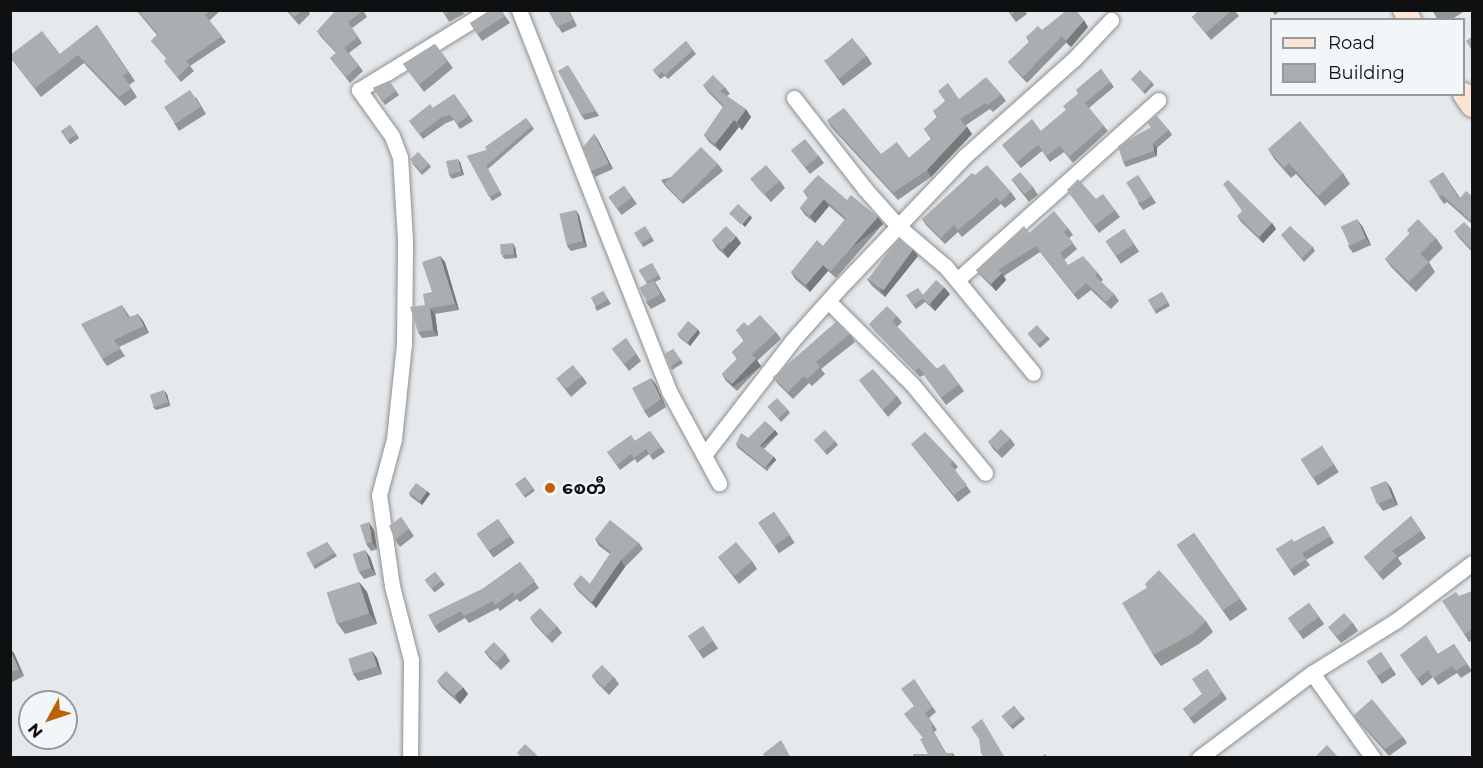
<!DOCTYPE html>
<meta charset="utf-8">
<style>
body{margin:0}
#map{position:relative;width:1483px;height:768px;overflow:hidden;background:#e5e9ec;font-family:Montserrat,"Noto Sans Myanmar",sans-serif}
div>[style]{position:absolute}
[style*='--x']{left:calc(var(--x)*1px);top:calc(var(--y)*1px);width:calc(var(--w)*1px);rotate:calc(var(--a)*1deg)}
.roads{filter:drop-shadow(0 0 2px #8c8f92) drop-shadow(0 0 2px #8c8f92)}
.street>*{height:15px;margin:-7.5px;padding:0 7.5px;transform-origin:7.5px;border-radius:7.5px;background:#fff}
.secondary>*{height:22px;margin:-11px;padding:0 11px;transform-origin:11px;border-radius:11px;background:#fce5d4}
.wall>*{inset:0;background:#929697;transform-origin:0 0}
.shaded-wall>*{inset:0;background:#777a7b;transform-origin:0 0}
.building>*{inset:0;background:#aaaeb0;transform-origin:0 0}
.dots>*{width:16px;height:16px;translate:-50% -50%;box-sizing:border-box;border:3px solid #f2f6f9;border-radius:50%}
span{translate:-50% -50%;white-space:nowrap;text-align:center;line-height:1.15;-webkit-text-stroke:4.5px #f2f6f9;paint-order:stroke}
.poi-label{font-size:18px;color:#0f1011;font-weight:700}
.left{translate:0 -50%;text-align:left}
.frame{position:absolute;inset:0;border:12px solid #0f1011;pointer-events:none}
.legend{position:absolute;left:1270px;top:18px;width:195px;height:78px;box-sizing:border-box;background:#f2f6f9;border:2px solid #979a9c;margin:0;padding:8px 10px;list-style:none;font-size:18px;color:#0f1011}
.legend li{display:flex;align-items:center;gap:12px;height:30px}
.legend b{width:30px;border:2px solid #979a9c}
.north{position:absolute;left:18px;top:690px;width:60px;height:60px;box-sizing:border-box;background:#f2f6f9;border:2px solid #979a9c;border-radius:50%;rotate:230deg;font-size:16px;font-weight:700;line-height:24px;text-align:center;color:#0f1011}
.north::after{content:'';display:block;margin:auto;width:21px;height:27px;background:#bc6205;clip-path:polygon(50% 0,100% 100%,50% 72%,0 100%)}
</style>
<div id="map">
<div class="roads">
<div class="street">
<i style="--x:519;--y:10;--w:409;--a:68.5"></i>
<i style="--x:669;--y:391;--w:105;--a:61.5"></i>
<i style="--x:794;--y:98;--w:115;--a:52"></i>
<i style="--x:865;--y:189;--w:51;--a:48.2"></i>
<i style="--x:899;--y:227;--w:62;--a:40.4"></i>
<i style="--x:946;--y:267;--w:137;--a:50.6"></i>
<i style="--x:957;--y:280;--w:270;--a:-41.8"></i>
<i style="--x:828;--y:301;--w:118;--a:44.7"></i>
<i style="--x:912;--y:384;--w:115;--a:50.6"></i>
<i style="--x:704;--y:455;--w:144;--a:-52.3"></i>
<i style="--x:792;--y:341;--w:76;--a:-48.2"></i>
<i style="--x:843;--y:284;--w:177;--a:-46.4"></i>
<i style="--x:965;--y:156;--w:146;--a:-41.7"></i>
<i style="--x:1074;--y:59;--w:54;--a:-46.5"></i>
<i style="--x:1312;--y:673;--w:105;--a:54.3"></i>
<i style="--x:410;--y:758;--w:98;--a:-89.4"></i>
<i style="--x:411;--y:660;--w:76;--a:-104.4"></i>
<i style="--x:392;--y:586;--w:92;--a:-98.1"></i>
<i style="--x:379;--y:495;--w:58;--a:-75"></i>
<i style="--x:394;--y:439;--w:96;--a:-84"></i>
<i style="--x:404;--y:344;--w:104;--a:-89.4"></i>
<i style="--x:405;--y:240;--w:83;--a:-93.4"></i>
<i style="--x:400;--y:157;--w:22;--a:-111"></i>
<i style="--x:392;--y:136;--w:57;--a:-125.7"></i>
<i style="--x:359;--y:90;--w:153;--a:-31.6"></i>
<i style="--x:1199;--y:758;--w:141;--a:-37"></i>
<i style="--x:1312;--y:673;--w:100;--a:-31.9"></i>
<i style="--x:1397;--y:620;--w:94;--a:-37.2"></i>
</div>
<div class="secondary">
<i style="--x:1404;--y:10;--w:12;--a:59"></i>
<i style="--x:1464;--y:94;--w:14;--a:56"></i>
</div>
</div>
<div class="wall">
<i style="clip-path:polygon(136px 10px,221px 10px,209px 21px,226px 42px,190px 66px,194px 71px,181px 82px,164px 61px,167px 59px,151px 41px,157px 35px)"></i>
<i style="clip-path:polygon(286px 10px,308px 10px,310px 14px,299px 25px)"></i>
<i style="clip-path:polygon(363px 10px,367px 17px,352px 28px,362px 43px,349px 53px,363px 71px,350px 83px,330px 58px,336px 53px,321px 37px,317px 31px)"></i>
<i style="clip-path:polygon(442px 10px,462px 10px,464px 14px,449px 22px)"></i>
<i style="clip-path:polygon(501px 10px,510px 23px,482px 41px,470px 23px)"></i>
<i style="clip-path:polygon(548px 10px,569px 10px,577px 26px,562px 33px)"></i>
<i style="clip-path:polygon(1007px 10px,1024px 10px,1027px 14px,1016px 22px)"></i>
<i style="clip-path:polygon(1200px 10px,1234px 10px,1239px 16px,1211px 40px,1192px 17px)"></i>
<i style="clip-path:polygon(1271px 10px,1281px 10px,1275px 15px)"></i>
<i style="clip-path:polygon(1432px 10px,1466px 10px,1451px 20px,1438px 20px)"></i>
<i style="clip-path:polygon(97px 25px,135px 81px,129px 85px,137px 97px,125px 106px,84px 63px,41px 97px,10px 57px,60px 54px)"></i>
<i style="clip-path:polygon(1088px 27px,1071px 47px,1066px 43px,1027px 83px,1013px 68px,1008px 62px,1029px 42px,1026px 37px,1042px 30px)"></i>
<i style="clip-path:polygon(686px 41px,696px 54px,668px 79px,665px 76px,660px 79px,653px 70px)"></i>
<i style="clip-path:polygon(435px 44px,453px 68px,424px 92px,403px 64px)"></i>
<i style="clip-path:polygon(867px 56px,872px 64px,843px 86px,824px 60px)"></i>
<i style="clip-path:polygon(1101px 69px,1114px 87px,1089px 108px,1108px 131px,1073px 163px,1064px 152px,1050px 162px,1042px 151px,1021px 168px,1002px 145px,1041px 131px,1066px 110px,1079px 94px,1076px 90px)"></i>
<i style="clip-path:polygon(571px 70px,599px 116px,585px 120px,581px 115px)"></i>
<i style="clip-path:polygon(1131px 79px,1152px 82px,1154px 85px,1145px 94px)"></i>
<i style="clip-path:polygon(389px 81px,399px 95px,385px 105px,373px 88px)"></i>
<i style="clip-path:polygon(703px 85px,725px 87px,730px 94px,727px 96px,751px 117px,742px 130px,739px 127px,720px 151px,709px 142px,704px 135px,723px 107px,708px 92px)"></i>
<i style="clip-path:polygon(454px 94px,473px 121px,460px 129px,454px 120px,446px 123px,423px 139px,409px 121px,433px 108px)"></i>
<i style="clip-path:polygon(1001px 94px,1006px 101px,993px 112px,990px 109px,966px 125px,972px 134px,931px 177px,898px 200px,831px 127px,827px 120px,881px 154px,909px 158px,931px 139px,924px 129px,937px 117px,933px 111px,959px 99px)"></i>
<i style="clip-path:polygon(196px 97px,206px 114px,179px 131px,174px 123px)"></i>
<i style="clip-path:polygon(526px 118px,534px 129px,488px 169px,502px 195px,492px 201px,467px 156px,487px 150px)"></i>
<i style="clip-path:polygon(1147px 122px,1169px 130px,1172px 135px,1157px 148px,1157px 156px,1126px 167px,1123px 162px,1151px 127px)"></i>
<i style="left:70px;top:125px;width:16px;height:11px;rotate:55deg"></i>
<i style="clip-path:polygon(594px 134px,598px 140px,613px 169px,595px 177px,591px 171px)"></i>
<i style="clip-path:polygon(1268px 149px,1343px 173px,1350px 184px,1325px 206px,1296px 174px,1291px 178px,1275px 160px)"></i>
<i style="clip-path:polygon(791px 150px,819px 156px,824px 163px,810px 174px)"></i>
<i style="clip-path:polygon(460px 162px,464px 175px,452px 179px,449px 175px)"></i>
<i style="clip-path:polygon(412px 163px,429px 164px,431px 167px,422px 175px)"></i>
<i style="clip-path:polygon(718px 164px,723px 171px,683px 204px,666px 187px,661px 180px)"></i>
<i style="clip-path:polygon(1443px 172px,1460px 198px,1473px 197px,1473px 225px,1447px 202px,1444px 204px,1439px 197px)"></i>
<i style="clip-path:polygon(975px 175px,1011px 192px,1016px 199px,1005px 208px,1001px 204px,962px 237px,958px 232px,945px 244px,926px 225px,922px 219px)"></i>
<i style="clip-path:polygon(1138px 175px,1156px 203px,1143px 210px,1138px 203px)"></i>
<i style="clip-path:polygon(751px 179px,780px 181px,785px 188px,771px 202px,756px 186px)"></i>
<i style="clip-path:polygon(1011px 179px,1033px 187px,1038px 195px,1029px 202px)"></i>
<i style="left:624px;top:186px;width:22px;height:19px;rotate:54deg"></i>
<i style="clip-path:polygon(1067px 190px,1096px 199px,1115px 210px,1120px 217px,1099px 233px)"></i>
<i style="clip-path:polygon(803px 191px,847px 200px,878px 217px,883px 224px,836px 278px,828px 271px,810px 292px,795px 279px,791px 272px,823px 246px,845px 220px,829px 206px,815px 223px,805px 215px,800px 208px,808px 198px)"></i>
<i style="clip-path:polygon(579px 215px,587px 247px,571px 251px,567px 246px)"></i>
<i style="clip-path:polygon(1237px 216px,1272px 223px,1276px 229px,1263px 243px,1241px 222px)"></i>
<i style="clip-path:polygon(645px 226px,654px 241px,643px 247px,641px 243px)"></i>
<i style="clip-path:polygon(1362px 226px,1371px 245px,1353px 253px,1348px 246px)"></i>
<i style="clip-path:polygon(1068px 228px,1073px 235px,1069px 238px,1077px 249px,1064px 260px,1068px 265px,1098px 273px,1103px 280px,1101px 282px,1114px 294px,1119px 301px,1111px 309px,1091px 290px,1078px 300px,1040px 252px,1004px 276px,1006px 280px,996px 291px,981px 276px,976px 270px,1029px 233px)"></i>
<i style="left:1124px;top:229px;width:27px;height:22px;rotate:56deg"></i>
<i style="clip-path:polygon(1407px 230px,1436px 238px,1443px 248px,1429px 262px,1435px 272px,1416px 292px,1392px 268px,1385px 259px,1410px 234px)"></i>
<i style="clip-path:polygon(1454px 231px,1473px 231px,1473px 253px,1459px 238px)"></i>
<i style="clip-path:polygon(1281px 235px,1313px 247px,1315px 251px,1304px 262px)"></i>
<i style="clip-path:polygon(712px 240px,741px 243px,728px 258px,717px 248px)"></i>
<i style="clip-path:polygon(515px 247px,517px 258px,505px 259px,502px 256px)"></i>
<i style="clip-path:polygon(440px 256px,445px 262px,459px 310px,435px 314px,438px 336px,422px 338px,418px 332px,425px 305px,432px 292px)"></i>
<i style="clip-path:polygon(918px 256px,885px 297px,872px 286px,867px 279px)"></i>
<i style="clip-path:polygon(652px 263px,661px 279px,655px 282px,666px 301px,651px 309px,646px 302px,647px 283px,639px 270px)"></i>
<i style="clip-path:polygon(603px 291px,611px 304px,597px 311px,595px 307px)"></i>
<i style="left:1162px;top:292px;width:16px;height:16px;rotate:60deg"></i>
<i style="clip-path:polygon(950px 294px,935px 311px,925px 302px,916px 309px,906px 295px)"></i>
<i style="clip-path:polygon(122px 305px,130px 317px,138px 314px,143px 321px,149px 333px,119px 347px,125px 356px,107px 366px,102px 359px)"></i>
<i style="clip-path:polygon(897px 316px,902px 322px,897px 327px,937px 369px,944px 364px,964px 391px,946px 405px,924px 375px,920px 377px,874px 330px,869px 324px)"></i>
<i style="clip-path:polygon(748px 326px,776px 332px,781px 339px,757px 361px,761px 366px,737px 391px,726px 381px,722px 374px,737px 359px,732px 352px,744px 341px,736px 330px)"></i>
<i style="clip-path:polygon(700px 333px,690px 346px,680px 338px,677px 334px)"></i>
<i style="clip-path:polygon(850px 334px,855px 342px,821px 369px,825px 374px,812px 386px,809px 383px,793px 399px,778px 384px,773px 377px)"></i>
<i style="clip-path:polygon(1028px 334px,1047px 336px,1050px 339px,1040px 348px)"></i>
<i style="clip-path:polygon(626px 338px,641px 361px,629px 371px,612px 349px)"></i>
<i style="clip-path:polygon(673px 349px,683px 363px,672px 370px,670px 367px)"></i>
<i style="clip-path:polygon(582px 376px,587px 383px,571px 397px,556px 378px)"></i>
<i style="clip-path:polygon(651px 378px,656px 385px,666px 407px,649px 418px,644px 411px)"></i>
<i style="clip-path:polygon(859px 380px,897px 396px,902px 403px,888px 417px)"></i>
<i style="clip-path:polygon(167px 394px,170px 406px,156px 410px,153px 407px)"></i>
<i style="clip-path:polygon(768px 407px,788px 410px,790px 413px,781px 422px)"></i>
<i style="clip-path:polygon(650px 431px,665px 452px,653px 460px,649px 454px,637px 463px,635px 459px,620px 470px,607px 452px,635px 441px)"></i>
<i style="clip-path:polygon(778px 434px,764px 449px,774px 457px,776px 460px,767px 471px,738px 448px,736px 444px,748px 438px)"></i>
<i style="clip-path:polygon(1010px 438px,1015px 445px,1002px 458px,993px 449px,988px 441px)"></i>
<i style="clip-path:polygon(814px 440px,835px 441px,838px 445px,827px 455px)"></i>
<i style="clip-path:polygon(911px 444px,953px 461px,958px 467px,955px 470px,971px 492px,958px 502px)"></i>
<i style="left:1322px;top:446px;width:31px;height:25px;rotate:57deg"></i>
<i style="left:525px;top:477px;width:17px;height:12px;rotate:54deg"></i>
<i style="clip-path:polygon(1391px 488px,1398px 505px,1383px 511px,1378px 504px)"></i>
<i style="clip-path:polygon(427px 491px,430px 494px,422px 505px,411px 497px,409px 493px)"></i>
<i style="left:774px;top:512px;width:37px;height:19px;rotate:56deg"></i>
<i style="clip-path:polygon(1411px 516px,1426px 538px,1398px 558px,1402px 564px,1383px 580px,1364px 557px)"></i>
<i style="clip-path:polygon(401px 517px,414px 536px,400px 547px,395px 540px)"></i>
<i style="left:498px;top:519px;width:29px;height:26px;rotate:55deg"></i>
<i style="clip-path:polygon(1324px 526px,1334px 543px,1306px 560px,1310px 565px,1294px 576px,1276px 549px,1294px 542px)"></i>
<i style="clip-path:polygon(374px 530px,377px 549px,371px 551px,366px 544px)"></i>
<i style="left:1194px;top:533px;width:93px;height:21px;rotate:55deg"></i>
<i style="clip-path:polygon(595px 539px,639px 543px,643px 549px,625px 567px,596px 608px,578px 591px,573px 584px,590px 584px,610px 554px,599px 546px)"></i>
<i style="clip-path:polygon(327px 542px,337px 556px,315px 569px,313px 566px)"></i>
<i style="clip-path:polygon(370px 557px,376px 575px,364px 579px,359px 572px)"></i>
<i style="clip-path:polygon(718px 557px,752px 561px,757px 569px,739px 584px)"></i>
<i style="clip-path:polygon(520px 562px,539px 588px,520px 602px,517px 599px,500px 611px,498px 608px,469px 623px,465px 618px,439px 633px,434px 626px,484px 588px)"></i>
<i style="left:435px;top:572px;width:16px;height:13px;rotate:52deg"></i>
<i style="clip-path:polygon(359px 582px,367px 592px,377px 624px,345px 634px,337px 623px)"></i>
<i style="clip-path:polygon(1145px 584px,1206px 621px,1213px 632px,1199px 644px,1161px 666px,1153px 655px,1147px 587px)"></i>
<i style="clip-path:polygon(1473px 591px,1473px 640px,1469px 642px,1464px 634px,1459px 596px)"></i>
<i style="left:1309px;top:603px;width:26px;height:26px;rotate:54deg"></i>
<i style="clip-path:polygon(530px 618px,557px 626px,562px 633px,552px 643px,535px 625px)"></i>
<i style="clip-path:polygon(1353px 623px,1358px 631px,1341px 643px,1328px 627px)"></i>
<i style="left:703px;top:626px;width:27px;height:18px;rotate:56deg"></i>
<i style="clip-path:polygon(1454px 644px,1472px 671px,1461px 678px,1457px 673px,1438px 685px,1433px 677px,1422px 686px,1400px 655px,1438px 654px)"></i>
<i style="clip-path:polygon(10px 649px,24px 676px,10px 683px)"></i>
<i style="clip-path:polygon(372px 651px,377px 658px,382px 674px,358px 681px,353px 674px)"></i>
<i style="clip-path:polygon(484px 651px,505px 653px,510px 661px,501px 670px,489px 658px)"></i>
<i style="left:1381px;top:652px;width:27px;height:17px;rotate:56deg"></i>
<i style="clip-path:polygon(1207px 669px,1227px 699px,1194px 724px,1183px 709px,1202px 694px)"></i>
<i style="clip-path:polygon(592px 676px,614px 677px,619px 684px,609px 695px,597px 683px)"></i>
<i style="clip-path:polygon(914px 679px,936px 712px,929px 718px,937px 730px,934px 732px,946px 753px,953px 753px,956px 758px,913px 758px,928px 754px,914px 706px)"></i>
<i style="clip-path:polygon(437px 681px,468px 694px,460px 704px,442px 688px)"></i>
<i style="left:1014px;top:706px;width:17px;height:16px;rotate:50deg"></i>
<i style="clip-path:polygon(1354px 715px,1403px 737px,1407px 743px,1389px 756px,1358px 721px)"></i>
</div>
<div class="shaded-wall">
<i style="clip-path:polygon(1084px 20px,1088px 27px,1071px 47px,1066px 41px)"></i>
<i style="clip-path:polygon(746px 109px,751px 117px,742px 130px,737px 122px)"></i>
<i style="clip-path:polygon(734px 120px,739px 127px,720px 151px,715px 144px)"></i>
<i style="clip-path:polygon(967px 127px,972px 134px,931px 177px,927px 170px)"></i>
<i style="clip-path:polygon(594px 134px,598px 140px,613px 169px,609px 164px)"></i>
<i style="clip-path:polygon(1153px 143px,1157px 148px,1157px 156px,1154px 151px)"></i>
<i style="clip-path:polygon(458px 159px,460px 162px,464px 175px,461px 171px)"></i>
<i style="clip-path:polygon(824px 199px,829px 206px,815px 223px,810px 216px)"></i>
<i style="clip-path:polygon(576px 210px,579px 215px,587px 247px,583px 241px)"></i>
<i style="clip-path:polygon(750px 215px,752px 218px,745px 227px,742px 224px)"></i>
<i style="left:878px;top:217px;width:9px;height:72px;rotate:54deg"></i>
<i style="clip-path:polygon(1357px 219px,1362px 226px,1371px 245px,1366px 238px)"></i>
<i style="clip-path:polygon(1272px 223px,1276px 229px,1263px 243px,1259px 237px)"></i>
<i style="clip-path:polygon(736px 236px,741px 243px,728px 258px,723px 251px)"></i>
<i style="clip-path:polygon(513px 243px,515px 247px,517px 258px,514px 254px)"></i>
<i style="clip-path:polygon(913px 249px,918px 256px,885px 297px,880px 289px)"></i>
<i style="clip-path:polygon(440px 256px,445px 262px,459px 310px,455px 304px)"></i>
<i style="clip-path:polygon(823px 265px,828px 271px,810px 292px,806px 285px)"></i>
<i style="clip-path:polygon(1002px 273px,1006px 280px,996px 291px,991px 284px)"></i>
<i style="clip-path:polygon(653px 280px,658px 287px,666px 301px,661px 294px)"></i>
<i style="clip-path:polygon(944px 287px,950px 294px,935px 311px,930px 304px)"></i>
<i style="clip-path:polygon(430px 308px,435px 314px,438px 336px,433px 330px)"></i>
<i style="clip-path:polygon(138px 314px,143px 321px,149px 333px,144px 326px)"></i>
<i style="clip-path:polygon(698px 329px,700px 333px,690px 346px,688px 342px)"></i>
<i style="left:756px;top:359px;width:9px;height:35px;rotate:54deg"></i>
<i style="clip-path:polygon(651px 378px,656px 385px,666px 407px,661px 399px)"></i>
<i style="clip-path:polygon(164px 390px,167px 394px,170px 406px,168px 402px)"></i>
<i style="left:775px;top:430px;width:5px;height:22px;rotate:53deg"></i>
<i style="left:774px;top:457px;width:4px;height:14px;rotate:56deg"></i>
<i style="clip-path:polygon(1386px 481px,1391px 488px,1398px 505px,1393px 498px)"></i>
<i style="clip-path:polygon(427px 491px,430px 494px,422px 505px,420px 501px)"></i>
<i style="clip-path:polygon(369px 522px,374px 530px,377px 549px,372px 542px)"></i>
<i style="clip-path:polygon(365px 550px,370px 557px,376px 575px,371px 568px)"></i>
<i style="clip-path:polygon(621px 560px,625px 567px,596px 608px,592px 602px)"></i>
<i style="clip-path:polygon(359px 582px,367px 592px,377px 624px,369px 613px)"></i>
<i style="clip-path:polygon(10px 649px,14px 653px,24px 676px,19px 669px)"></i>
<i style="clip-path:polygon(372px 651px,377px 658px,382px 674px,377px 666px)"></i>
<i style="clip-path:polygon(463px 687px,468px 694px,460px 704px,455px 696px)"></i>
</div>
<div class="building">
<i style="clip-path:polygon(137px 10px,211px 10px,205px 15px,222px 36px,186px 61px,190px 65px,177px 77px,164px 61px,167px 58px,151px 41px,158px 34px)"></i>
<i style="clip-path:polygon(288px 10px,302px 10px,294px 17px)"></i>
<i style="clip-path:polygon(336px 10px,363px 11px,348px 22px,358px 37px,344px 48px,359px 65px,346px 77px,330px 58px,337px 53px,317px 31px)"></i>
<i style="clip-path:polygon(442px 10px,453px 10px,444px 15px)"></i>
<i style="clip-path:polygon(490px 10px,501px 10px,505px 16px,477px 34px,470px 23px)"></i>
<i style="clip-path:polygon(548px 10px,568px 10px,573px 20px,557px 27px)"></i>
<i style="clip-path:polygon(1008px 10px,1017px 10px,1011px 15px)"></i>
<i style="clip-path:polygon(1067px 10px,1076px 10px,1084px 20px,1066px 41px,1062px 36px,1023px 77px,1008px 62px,1030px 41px,1026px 37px,1038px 26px,1042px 30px)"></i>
<i style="clip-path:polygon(1200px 10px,1232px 10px,1206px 33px,1192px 17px)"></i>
<i style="clip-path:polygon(97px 25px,128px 72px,123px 76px,131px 88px,119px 97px,78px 55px,35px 88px,10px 57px,10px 55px,42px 31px,60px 54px)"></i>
<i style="clip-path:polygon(1473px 36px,1473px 52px,1466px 41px)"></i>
<i style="left:852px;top:38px;width:23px;height:36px;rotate:50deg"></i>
<i style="clip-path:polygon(686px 41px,693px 50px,665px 75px,662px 72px,657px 76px,653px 70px)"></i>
<i style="clip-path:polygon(435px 44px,448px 61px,419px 85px,403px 64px)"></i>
<i style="clip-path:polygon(568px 65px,596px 111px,581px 115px,558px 71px)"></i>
<i style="clip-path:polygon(1101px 69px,1110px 82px,1085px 103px,1104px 126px,1069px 157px,1060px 146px,1046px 156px,1038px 145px,1017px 162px,1002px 145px,1032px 119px,1041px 131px,1066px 110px,1063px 106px,1079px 93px,1076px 90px)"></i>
<i style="left:1140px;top:70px;width:17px;height:13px;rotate:45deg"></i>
<i style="clip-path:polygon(713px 75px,725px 87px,720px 91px,746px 109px,737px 122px,734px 120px,715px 144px,704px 135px,724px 106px,703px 85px)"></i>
<i style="clip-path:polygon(986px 77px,1001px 94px,988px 105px,986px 103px,960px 119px,967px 127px,927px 170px,893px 193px,827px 120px,844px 108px,881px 154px,897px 142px,909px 158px,932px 138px,924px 129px,938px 116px,933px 111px,945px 101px,938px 91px,948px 83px,959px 99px)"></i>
<i style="clip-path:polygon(389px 81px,396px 91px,383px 101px,373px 88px)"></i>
<i style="left:190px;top:90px;width:20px;height:31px;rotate:57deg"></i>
<i style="clip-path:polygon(454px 94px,469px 115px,457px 124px,450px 115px,442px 117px,419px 134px,409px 121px,430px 104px,433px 108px)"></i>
<i style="clip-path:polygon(1156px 115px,1169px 130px,1153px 143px,1154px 151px,1123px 162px,1118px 146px,1151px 127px,1147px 122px)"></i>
<i style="clip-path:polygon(526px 118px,532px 126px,486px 166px,500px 191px,489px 197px,467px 156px,487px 150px,485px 147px)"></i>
<i style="clip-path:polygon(1300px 121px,1343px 173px,1318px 196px,1289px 163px,1284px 168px,1268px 149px)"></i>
<i style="left:70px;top:125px;width:11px;height:11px;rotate:52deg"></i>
<i style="clip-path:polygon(594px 134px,609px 164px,591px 171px,583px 147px)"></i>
<i style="left:805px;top:139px;width:22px;height:18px;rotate:51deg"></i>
<i style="left:701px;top:147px;width:24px;height:52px;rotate:45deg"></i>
<i style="left:418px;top:152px;width:16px;height:11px;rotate:47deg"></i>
<i style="clip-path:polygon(458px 159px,461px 171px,449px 175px,446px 161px)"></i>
<i style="left:766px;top:165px;width:21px;height:21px;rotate:49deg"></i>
<i style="clip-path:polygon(987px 165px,1011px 192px,1000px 202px,997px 197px,958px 230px,954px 225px,941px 238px,922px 219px,972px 173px,975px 175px)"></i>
<i style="left:1020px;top:172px;width:20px;height:11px;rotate:49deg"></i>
<i style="clip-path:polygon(1443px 172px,1459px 199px,1466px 191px,1473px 197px,1473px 217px,1470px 220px,1442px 195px,1439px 197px,1429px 181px)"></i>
<i style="clip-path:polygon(818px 175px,847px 200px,851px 195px,878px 217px,831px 271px,823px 265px,806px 285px,791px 272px,817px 240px,823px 246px,846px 218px,824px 199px,810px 216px,800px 208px,809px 196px,803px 191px)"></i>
<i style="left:1138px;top:175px;width:25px;height:14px;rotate:58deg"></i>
<i style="clip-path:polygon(1078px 179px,1096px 199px,1103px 194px,1115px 210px,1094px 226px,1067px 190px)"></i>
<i style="clip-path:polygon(1228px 180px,1272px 223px,1259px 237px,1237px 216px,1242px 211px,1223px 184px)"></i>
<i style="left:624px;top:186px;width:14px;height:19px;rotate:54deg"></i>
<i style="left:738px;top:204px;width:16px;height:13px;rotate:43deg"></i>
<i style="left:576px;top:210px;width:32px;height:17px;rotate:77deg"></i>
<i style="clip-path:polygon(1054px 211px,1068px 228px,1064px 232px,1073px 243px,1060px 253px,1068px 265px,1083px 256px,1098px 273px,1095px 276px,1114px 294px,1106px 302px,1086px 283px,1074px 294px,1036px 246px,998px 270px,1002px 273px,991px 284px,976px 270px,1024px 226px,1029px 233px)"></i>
<i style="left:1357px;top:219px;width:21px;height:18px;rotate:65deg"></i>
<i style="clip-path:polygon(1418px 219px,1436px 238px,1420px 254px,1429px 262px,1409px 282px,1385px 259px,1410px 233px,1407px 230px)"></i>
<i style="clip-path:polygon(1464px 222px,1473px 231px,1473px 247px,1471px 249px,1454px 231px)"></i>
<i style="left:645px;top:226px;width:13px;height:13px;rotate:58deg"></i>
<i style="left:726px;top:226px;width:14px;height:20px;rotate:45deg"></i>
<i style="clip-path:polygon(1290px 226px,1313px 247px,1302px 258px,1281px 235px)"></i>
<i style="left:1124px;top:229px;width:18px;height:22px;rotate:56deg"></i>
<i style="left:898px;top:238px;width:19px;height:51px;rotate:36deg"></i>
<i style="left:513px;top:243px;width:11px;height:13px;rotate:85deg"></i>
<i style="clip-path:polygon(440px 256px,455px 304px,430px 308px,433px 330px,418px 332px,410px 307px,425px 305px,423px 294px,432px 292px,422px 262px)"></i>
<i style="left:652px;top:263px;width:14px;height:15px;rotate:60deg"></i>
<i style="left:653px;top:280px;width:16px;height:16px;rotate:60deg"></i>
<i style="left:936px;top:280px;width:11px;height:23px;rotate:41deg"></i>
<i style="clip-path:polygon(918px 288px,923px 295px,921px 297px,923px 298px,913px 305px,906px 295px)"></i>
<i style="left:603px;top:291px;width:10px;height:14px;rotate:61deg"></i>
<i style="left:1162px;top:292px;width:12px;height:16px;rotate:59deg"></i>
<i style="clip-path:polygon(122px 305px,128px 318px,138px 314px,144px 326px,114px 340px,120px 349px,102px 359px,81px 324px)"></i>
<i style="clip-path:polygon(887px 306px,897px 316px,892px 321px,937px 369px,944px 364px,959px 384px,941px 398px,919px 368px,915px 371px,869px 324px)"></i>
<i style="clip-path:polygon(760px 315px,776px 332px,752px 355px,756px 359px,732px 384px,722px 374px,738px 358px,732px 352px,744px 340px,736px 330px,744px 322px,748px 326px)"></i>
<i style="left:688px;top:321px;width:13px;height:17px;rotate:39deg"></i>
<i style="clip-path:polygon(837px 321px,850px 334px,816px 362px,820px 367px,807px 379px,804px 376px,788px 392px,773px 377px)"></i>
<i style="left:1037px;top:325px;width:15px;height:13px;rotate:48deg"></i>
<i style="clip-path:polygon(626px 338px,636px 354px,624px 364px,612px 349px)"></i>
<i style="clip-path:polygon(673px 349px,680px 360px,670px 367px,664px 354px)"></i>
<i style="left:573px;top:365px;width:14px;height:21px;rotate:51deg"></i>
<i style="clip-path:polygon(873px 369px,897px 396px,883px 410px,859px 380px)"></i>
<i style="clip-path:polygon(651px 378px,661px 399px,644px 411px,632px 388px)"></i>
<i style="left:164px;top:390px;width:13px;height:15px;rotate:72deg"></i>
<i style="left:777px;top:398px;width:16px;height:13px;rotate:47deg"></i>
<i style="clip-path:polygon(765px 421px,775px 430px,760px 446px,774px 457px,765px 468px,736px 444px,741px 433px,748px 438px)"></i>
<i style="left:1001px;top:429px;width:13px;height:18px;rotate:45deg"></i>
<i style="left:825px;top:430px;width:15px;height:15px;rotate:48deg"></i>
<i style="clip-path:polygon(650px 431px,661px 447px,650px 455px,646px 449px,634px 458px,631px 454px,617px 465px,607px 452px,631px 435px,635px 441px)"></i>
<i style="clip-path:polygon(925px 432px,953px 461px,950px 464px,967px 485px,954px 495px,911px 444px)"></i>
<i style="left:1322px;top:446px;width:22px;height:25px;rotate:58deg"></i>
<i style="left:525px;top:477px;width:14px;height:12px;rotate:54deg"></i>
<i style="left:1386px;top:481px;width:18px;height:17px;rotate:68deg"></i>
<i style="left:416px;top:483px;width:14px;height:12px;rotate:36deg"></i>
<i style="left:774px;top:512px;width:28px;height:19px;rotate:55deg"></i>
<i style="clip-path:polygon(1411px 516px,1421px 531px,1392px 551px,1397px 556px,1378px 573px,1364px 557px)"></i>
<i style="clip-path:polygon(401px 517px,409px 529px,395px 540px,389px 526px)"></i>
<i style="left:498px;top:519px;width:21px;height:26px;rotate:55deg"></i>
<i style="clip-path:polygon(610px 520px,639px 543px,621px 560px,592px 602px,573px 584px,581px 575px,590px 584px,611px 552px,595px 539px)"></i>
<i style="clip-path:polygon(369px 522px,372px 542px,366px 544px,360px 525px)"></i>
<i style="clip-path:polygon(1324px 526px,1330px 537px,1302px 553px,1306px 559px,1290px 570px,1276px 549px,1292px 539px,1294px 542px)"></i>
<i style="left:1194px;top:533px;width:80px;height:21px;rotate:55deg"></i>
<i style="clip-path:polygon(327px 542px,334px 553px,313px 566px,306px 553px)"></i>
<i style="left:736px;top:542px;width:25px;height:23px;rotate:50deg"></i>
<i style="left:365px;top:550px;width:19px;height:13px;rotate:72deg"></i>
<i style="clip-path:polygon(520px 562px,535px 581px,515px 596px,513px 592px,495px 605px,493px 601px,464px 616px,461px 611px,434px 626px,428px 615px,484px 588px)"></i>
<i style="clip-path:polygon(1159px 570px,1206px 621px,1192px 634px,1153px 655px,1122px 603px,1148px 587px,1145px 584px)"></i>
<i style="left:435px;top:572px;width:11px;height:13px;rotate:52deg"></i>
<i style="left:359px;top:582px;width:33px;height:34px;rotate:72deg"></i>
<i style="clip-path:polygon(1473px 591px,1473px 629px,1464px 634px,1442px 601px,1456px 592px,1459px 596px)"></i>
<i style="left:1309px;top:603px;width:17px;height:26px;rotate:54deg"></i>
<i style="left:540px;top:608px;width:25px;height:14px;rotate:47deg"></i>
<i style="left:1344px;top:613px;width:13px;height:21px;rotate:48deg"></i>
<i style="left:703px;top:626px;width:18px;height:18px;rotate:56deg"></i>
<i style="clip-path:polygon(1426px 635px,1438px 654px,1454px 644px,1467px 664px,1456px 671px,1452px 666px,1433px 678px,1428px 670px,1417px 679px,1400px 655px)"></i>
<i style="left:494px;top:642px;width:16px;height:13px;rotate:45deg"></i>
<i style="clip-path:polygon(10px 650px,19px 669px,10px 673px)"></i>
<i style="left:372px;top:651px;width:16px;height:25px;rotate:72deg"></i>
<i style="left:1381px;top:652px;width:18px;height:17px;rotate:56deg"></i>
<i style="left:602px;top:665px;width:17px;height:15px;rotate:45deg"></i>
<i style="clip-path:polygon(1207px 669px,1222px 692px,1190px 718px,1183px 709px,1202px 694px,1192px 679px)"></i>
<i style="left:446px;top:671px;width:23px;height:13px;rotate:43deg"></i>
<i style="clip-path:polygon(914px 679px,932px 707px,925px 713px,933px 725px,931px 727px,945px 753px,953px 753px,950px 758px,913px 758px,913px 754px,928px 754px,920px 739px,923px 738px,904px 714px,914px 706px,901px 689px)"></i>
<i style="clip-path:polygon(1372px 699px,1403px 737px,1385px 749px,1354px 715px)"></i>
<i style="left:1014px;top:706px;width:13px;height:16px;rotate:51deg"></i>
<i style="clip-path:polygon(982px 719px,1005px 758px,984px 758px,981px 753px,979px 739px,971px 727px)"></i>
<i style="clip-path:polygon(781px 740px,791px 758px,765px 758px,763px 754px)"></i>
<i style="clip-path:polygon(525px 744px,537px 755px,535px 758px,522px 758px,517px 753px)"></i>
<i style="clip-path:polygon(1327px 745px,1339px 758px,1316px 758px,1315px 757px)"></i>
<i style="clip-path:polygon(1045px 754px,1049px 758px,1040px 758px)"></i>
</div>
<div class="dots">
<i style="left:550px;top:488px;background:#bc6205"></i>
</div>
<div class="poi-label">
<span class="left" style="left:562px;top:488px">စေတီ</span>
</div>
<div class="frame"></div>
<ul class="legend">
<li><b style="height:8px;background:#fce5d4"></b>Road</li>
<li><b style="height:16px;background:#aaaeb0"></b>Building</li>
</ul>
<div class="north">N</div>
</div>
